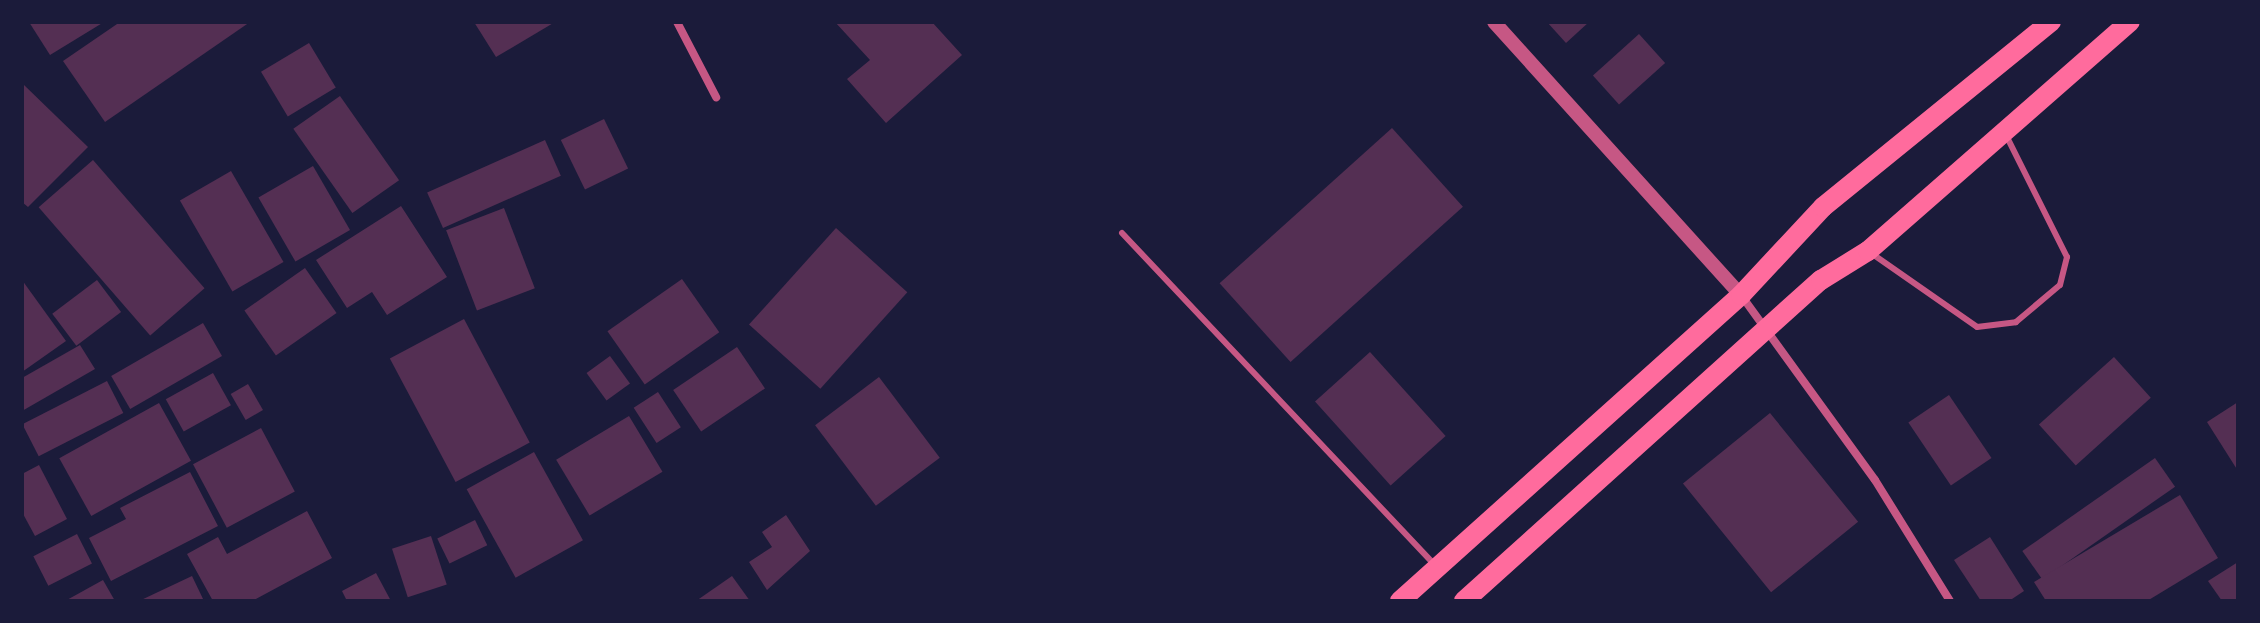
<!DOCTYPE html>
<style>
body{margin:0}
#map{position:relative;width:2260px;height:623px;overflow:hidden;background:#1b1b3a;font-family:Rubik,sans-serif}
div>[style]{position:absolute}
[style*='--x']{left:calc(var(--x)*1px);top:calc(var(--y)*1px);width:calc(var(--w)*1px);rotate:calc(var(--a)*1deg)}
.building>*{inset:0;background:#542f53;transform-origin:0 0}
.service>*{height:6px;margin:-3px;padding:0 3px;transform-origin:3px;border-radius:3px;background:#c65784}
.minor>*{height:8px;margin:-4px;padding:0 4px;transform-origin:4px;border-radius:4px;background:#c65784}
.tertiary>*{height:14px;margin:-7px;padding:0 7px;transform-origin:7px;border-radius:7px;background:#c65784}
.primary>*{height:20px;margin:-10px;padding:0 10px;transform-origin:10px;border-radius:10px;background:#ff6b9d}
span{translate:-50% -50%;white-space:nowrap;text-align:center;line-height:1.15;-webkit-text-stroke:8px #1b1b3a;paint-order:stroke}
.frame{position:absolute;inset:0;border:24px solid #1b1b3a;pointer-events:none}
</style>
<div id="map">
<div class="building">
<i style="clip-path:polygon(29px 22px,104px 22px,50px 55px)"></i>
<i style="clip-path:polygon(120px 22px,250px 22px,105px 122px,63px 61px)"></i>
<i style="clip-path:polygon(474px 22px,555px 22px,496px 57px)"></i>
<i style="clip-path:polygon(835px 22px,932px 22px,962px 55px,886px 123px,847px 79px,870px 60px)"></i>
<i style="clip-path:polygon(1547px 22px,1589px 22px,1566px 43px)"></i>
<i style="left:1639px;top:34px;width:39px;height:62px;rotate:48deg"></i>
<i style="left:309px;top:43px;width:52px;height:56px;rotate:59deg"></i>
<i style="clip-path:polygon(24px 85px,88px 147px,28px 207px,22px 202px)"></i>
<i style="left:340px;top:96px;width:103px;height:57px;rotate:55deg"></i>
<i style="left:604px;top:119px;width:55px;height:48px;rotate:64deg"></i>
<i style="left:1392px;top:128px;width:106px;height:232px;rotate:48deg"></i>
<i style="left:545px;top:140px;width:39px;height:129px;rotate:66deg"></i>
<i style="left:93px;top:160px;width:170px;height:72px;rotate:49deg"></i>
<i style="left:313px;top:166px;width:74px;height:63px;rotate:60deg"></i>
<i style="left:231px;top:171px;width:105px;height:59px;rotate:60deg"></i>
<i style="clip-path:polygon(401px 206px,447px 277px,387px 315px,372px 292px,347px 308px,316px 260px)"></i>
<i style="left:504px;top:208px;width:86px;height:62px;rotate:69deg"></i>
<i style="left:836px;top:228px;width:96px;height:130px;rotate:42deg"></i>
<i style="left:305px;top:268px;width:55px;height:74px;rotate:55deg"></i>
<i style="left:682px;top:279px;width:65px;height:91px;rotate:55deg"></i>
<i style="clip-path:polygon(22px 280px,66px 341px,22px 372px)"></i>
<i style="left:97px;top:280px;width:40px;height:56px;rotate:53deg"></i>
<i style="left:464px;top:319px;width:140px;height:84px;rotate:62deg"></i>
<i style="left:203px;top:323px;width:38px;height:106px;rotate:60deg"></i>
<i style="clip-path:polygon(80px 345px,95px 369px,22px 411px,22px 378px)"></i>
<i style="left:737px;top:347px;width:50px;height:77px;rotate:56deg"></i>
<i style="left:1370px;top:352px;width:113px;height:74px;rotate:48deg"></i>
<i style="left:610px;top:356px;width:34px;height:29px;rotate:54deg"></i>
<i style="left:2114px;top:357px;width:55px;height:101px;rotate:48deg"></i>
<i style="left:213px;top:373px;width:37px;height:54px;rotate:61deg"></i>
<i style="left:879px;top:377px;width:101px;height:80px;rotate:53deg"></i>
<i style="left:107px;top:381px;width:36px;height:95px;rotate:63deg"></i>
<i style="left:248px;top:384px;width:30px;height:20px;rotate:60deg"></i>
<i style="left:658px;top:392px;width:42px;height:29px;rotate:57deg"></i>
<i style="left:1949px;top:395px;width:76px;height:49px;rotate:56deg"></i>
<i style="clip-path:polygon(2238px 402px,2238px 471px,2207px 422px)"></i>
<i style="left:159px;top:403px;width:66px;height:114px;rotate:61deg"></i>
<i style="left:1770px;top:413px;width:140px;height:112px;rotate:51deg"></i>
<i style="left:629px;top:416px;width:65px;height:85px;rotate:59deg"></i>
<i style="left:261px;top:428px;width:72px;height:77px;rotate:62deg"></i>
<i style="left:534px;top:452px;width:101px;height:77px;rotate:61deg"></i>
<i style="left:2155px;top:458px;width:35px;height:162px;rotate:55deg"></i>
<i style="clip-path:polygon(39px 465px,67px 519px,35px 536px,22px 512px,22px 474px)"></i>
<i style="clip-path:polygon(190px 472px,218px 526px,111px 581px,89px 538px,126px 519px,120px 508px)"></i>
<i style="clip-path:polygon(2180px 495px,2218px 558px,2147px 601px,2046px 601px,2034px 582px)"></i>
<i style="clip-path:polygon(307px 511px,332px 558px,252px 601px,213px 601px,187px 554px,218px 537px,227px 554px)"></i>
<i style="clip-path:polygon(786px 515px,810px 551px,767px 590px,749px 562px,772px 547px,762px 532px)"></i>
<i style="left:475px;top:520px;width:28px;height:42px;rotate:64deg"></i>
<i style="left:77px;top:534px;width:33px;height:49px;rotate:63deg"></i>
<i style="left:431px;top:536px;width:51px;height:41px;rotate:72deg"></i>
<i style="clip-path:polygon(1990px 537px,2024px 591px,2009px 601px,1981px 601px,1954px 560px)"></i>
<i style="clip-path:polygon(2238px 562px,2238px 601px,2222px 601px,2208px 581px)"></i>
<i style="clip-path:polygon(376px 573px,391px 601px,347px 601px,342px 591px)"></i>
<i style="clip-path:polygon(192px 576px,204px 601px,139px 601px)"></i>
<i style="clip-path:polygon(732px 576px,750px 601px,696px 601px)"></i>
<i style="clip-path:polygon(103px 580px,115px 601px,65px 601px)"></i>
</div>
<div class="service">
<i style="--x:1122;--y:233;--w:456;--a:46.7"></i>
<i style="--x:1871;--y:253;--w:129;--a:34.9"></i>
<i style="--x:1977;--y:327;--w:39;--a:-7"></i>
<i style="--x:2016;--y:322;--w:57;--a:-40.1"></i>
<i style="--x:2060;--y:285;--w:29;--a:-76"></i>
<i style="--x:2067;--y:257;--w:134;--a:-116.6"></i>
</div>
<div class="minor">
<i style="--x:677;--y:22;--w:85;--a:62.5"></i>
<i style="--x:1741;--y:295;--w:228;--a:54.1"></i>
<i style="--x:1875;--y:480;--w:142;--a:58.2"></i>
</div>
<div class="tertiary">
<i style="--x:1494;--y:22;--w:368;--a:47.9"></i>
</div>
<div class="primary">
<i style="--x:1400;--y:601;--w:458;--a:-41.9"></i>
<i style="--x:1741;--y:295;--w:120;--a:-47"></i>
<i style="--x:1823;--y:207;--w:294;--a:-39.1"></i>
<i style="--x:1464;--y:601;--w:480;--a:-42"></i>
<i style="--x:1821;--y:280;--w:55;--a:-31.7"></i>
<i style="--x:1868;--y:251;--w:348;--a:-41.2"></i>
</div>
<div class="frame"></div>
</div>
